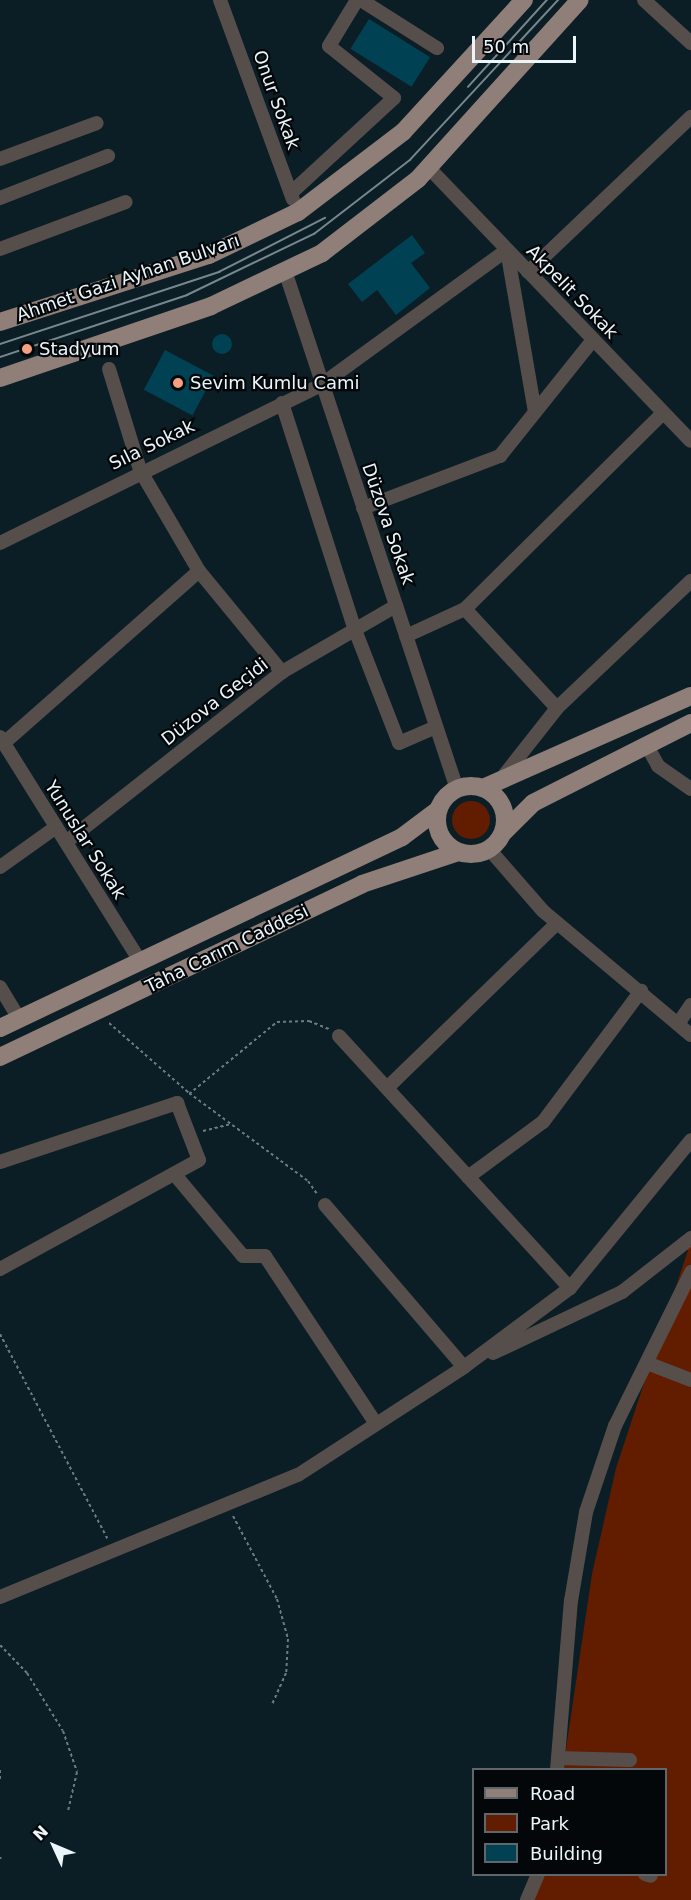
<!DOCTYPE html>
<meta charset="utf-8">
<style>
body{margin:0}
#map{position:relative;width:691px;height:1900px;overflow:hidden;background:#0c1e25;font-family:"DejaVu Sans",sans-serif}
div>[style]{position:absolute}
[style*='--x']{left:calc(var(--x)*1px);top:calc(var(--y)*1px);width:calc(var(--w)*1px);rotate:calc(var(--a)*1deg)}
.green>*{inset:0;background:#621c00}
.round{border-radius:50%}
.building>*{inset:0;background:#004153;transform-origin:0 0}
.path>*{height:2px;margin-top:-1px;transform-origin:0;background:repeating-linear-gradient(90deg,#6c7b81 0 3px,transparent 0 6px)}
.minor>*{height:14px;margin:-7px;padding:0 7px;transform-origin:7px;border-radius:7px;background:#564e4b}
.major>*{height:18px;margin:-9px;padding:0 9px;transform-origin:9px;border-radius:9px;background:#907f79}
.major>.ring{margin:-9px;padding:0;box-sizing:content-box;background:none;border:18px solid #907f79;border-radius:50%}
.tram>*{height:1.5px;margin:-0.75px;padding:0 0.75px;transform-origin:0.75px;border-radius:0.75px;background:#78878d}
.dots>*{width:16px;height:16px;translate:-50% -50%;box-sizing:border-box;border:3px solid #03070a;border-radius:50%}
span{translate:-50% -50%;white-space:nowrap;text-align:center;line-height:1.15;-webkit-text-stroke:4.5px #03070a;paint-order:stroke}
.street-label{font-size:18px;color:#ebf6fb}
.poi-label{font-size:18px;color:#ebf6fb}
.left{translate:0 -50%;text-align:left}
.legend{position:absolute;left:472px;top:1768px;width:195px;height:108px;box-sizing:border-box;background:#03070a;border:2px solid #60676a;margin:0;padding:8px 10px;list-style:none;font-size:18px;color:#ebf6fb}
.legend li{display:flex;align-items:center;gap:12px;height:30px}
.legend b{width:30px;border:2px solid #60676a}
.north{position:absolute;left:24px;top:1816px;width:60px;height:60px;-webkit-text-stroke:4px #03070a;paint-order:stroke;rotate:314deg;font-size:16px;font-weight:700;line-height:24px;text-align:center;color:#ebf6fb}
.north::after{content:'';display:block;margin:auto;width:21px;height:27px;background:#ebf6fb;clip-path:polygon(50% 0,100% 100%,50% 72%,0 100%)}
.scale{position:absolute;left:472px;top:36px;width:104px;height:27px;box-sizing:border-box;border:3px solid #ebf6fb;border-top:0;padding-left:8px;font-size:18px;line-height:21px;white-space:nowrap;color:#ebf6fb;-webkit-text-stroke:4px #03070a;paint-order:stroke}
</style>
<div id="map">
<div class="green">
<i class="round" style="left:452px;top:801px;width:38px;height:38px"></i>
<i style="clip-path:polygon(691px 1241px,691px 1900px,530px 1900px,538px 1875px,666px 1874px,666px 1770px,563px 1769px,592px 1574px,616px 1468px)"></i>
</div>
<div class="building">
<i style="left:369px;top:19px;width:72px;height:35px;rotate:32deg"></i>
<i style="clip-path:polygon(412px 235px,425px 253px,411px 263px,430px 288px,396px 315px,377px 290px,362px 302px,348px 284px)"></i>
<i class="round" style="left:212px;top:334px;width:20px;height:20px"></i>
<i style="left:165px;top:350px;width:55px;height:45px;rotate:28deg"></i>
</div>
<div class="path">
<i style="--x:109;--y:1023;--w:106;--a:41.2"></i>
<i style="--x:189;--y:1093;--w:148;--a:36.5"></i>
<i style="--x:308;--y:1181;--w:16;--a:55"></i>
<i style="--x:189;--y:1094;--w:114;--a:-39.3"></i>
<i style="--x:277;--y:1022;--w:32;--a:-2"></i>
<i style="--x:309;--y:1021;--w:22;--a:22"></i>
<i style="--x:203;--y:1131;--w:30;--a:-14"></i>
<i style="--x:0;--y:1334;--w:233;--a:62.3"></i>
<i style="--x:233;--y:1516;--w:94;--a:62.1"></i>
<i style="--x:277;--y:1599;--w:41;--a:74.6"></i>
<i style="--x:288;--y:1639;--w:34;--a:93"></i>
<i style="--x:286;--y:1673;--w:35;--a:114"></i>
<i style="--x:0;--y:1645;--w:39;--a:46"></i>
<i style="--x:27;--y:1673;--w:68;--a:58.2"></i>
<i style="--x:63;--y:1731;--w:43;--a:71.1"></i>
<i style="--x:77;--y:1772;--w:39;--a:103"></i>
<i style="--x:0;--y:1770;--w:9;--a:90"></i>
<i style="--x:0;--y:1857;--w:2;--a:63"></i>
</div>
<div class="minor">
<i style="--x:220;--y:0;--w:212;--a:69.9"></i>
<i style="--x:361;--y:0;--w:90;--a:32.3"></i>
<i style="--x:644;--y:0;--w:64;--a:42.5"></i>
<i style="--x:0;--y:159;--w:103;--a:-20.4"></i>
<i style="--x:429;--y:168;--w:378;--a:46.2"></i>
<i style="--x:291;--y:193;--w:140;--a:-42.7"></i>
<i style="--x:394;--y:98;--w:83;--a:-141.3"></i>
<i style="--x:329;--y:46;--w:54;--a:-58.7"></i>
<i style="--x:0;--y:198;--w:116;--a:-21.3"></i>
<i style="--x:0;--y:249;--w:134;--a:-20.5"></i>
<i style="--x:285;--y:271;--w:546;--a:71.63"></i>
<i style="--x:528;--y:272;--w:225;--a:-43.6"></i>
<i style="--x:109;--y:369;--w:106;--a:72.9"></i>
<i style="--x:140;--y:470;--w:117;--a:59.7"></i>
<i style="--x:199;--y:571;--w:131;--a:50.6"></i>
<i style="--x:282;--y:403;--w:238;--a:72.2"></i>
<i style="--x:355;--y:630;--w:121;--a:68.7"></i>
<i style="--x:399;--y:743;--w:40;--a:-23.4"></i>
<i style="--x:363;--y:508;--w:147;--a:-20.8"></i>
<i style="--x:500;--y:456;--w:149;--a:-51.3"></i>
<i style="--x:0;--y:543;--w:358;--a:-26.2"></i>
<i style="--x:321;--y:385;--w:230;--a:-36"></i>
<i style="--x:507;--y:250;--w:164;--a:80.2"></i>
<i style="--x:465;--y:609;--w:135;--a:47.1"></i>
<i style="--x:406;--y:636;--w:65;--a:-24.6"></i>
<i style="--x:465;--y:609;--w:279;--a:-44.7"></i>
<i style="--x:0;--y:737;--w:264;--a:58"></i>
<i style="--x:4;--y:743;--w:260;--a:-41.4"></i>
<i style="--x:646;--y:744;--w:25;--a:61"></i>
<i style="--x:658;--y:766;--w:40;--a:34.9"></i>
<i style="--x:502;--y:778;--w:89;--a:-51.8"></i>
<i style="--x:557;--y:708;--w:185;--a:-43.5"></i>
<i style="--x:66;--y:842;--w:275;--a:-38.2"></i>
<i style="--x:282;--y:672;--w:132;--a:-30.1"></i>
<i style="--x:489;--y:849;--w:82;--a:48.9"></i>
<i style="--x:543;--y:911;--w:193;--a:40"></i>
<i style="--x:0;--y:867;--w:69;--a:-35.5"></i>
<i style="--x:0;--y:987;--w:37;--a:59"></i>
<i style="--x:678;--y:1024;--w:23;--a:-56"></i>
<i style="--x:339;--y:1036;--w:342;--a:47.5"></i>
<i style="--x:387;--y:1088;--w:237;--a:-44.1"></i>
<i style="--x:0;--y:1162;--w:187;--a:-18.4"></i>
<i style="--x:177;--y:1103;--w:61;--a:68.9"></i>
<i style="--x:199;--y:1160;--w:227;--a:151.3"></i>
<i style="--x:176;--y:1176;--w:104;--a:50.1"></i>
<i style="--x:243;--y:1256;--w:22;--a:0"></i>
<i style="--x:265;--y:1256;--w:201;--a:56.5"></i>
<i style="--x:468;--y:1177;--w:93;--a:-36.3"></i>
<i style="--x:543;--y:1122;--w:164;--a:-53.2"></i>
<i style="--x:325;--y:1205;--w:213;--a:49.4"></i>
<i style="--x:493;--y:1353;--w:143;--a:-25.3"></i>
<i style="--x:622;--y:1292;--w:88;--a:-38"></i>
<i style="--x:647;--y:1363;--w:47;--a:21.1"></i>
<i style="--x:0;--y:1597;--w:322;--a:-22.3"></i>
<i style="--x:298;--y:1475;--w:198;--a:-33"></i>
<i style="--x:464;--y:1367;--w:132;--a:-36.7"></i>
<i style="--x:570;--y:1288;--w:191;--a:-50.7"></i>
<i style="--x:558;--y:1758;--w:72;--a:1.6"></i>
<i style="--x:557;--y:1770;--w:170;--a:-85.3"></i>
<i style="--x:571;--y:1601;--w:90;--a:-80.4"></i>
<i style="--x:586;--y:1512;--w:91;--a:-71.4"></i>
<i style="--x:615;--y:1426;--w:172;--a:-63.7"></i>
<i style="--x:645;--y:1874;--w:6;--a:18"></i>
<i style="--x:527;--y:1900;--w:28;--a:-67"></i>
</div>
<div class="major">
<i style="--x:0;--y:322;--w:219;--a:-17.8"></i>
<i style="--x:209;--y:255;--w:99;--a:-25.8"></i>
<i style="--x:298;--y:212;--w:132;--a:-37.3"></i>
<i style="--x:403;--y:132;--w:179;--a:-47.5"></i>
<i style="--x:0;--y:378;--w:223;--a:-18.8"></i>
<i style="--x:211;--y:306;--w:123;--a:-25.5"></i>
<i style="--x:322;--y:253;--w:121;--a:-37.6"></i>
<i style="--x:418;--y:179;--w:241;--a:-47.9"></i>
<i class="ring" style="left:437px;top:786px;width:50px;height:50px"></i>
<i style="--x:483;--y:788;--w:227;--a:-23.9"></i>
<i style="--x:503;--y:833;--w:42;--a:-45"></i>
<i style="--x:533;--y:803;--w:177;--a:-26.9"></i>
<i style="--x:0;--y:1028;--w:445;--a:-25.4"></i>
<i style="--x:402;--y:837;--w:45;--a:-36.9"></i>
<i style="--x:0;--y:1057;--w:401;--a:-25.5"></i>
<i style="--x:362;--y:884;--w:101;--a:-18.4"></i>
</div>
<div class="tram">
<i style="--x:468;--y:87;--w:118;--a:-47.8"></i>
<i style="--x:0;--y:344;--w:231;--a:-18.2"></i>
<i style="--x:219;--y:272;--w:119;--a:-27"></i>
<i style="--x:0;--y:357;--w:197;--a:-18.3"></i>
<i style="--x:187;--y:295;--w:141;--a:-25.7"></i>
<i style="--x:314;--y:234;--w:121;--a:-37.6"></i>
<i style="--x:410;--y:160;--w:218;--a:-47.2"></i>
</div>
<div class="dots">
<i style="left:27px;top:349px;background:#f3a082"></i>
<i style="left:178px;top:383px;background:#f3a082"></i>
</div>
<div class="street-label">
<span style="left:276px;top:100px;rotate:70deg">Onur Sokak</span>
<span style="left:128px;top:278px;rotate:-19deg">Ahmet Gazi Ayhan Bulvarı</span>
<span style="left:572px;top:292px;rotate:46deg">Akpelit Sokak</span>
<span style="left:152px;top:445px;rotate:-26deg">Sıla Sokak</span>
<span style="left:388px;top:524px;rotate:71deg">Düzova Sokak</span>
<span style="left:215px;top:702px;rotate:-38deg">Düzova Geçidi</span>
<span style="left:85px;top:840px;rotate:58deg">Yunuslar Sokak</span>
<span style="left:227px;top:949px;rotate:-26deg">Taha Carım Caddesi</span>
</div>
<div class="poi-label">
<span class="left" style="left:39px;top:349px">Stadyum</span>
<span class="left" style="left:190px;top:383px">Sevim Kumlu Cami</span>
</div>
<ul class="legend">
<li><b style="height:8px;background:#907f79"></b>Road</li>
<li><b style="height:16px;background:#621c00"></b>Park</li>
<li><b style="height:16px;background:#004153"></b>Building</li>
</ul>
<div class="north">N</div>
<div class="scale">50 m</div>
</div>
